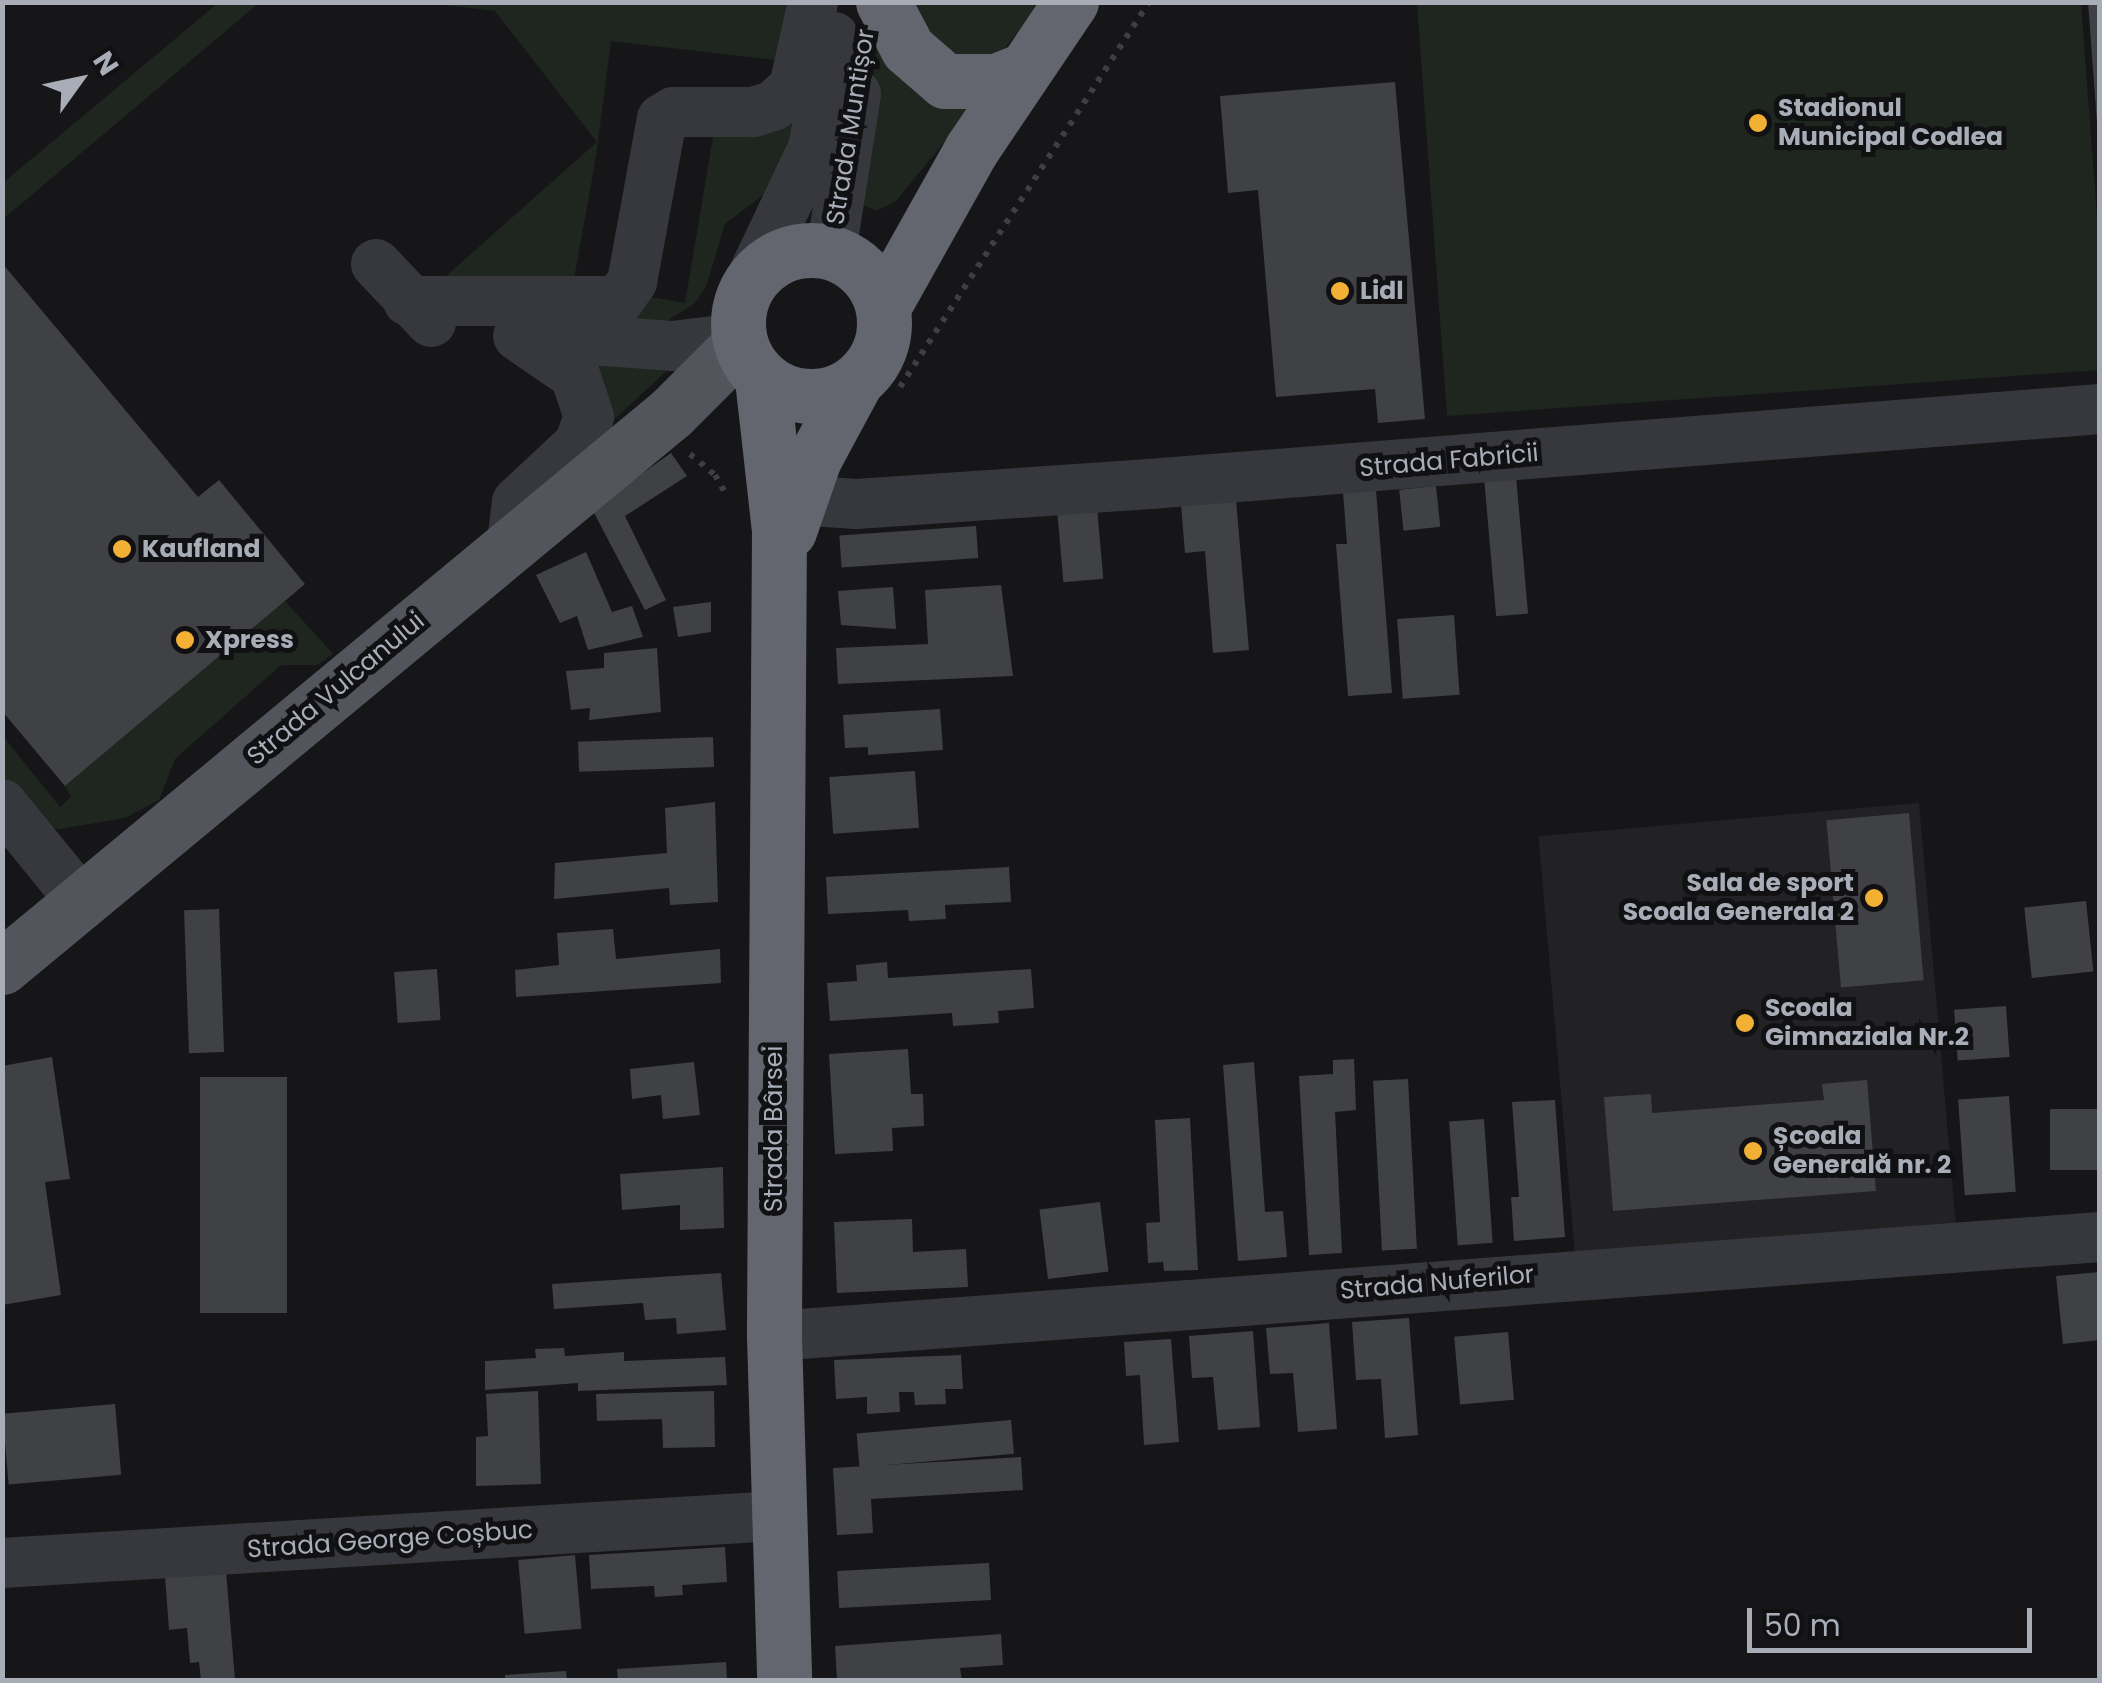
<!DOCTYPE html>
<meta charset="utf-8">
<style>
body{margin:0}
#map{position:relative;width:2102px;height:1683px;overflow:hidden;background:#161618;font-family:Poppins,sans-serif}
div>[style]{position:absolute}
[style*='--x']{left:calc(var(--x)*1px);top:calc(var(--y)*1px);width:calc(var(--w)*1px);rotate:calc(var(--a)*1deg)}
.built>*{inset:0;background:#222225;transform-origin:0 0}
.green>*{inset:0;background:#1e261f}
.building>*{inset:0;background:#404145;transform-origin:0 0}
.path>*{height:6px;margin-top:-3px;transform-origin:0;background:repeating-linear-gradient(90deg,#3d3f44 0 5px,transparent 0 13px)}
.minor>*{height:50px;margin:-25px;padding:0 25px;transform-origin:25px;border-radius:25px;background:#37383d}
.major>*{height:55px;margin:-27.5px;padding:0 27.5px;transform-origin:27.5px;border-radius:27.5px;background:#53555c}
.highway>*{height:55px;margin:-27.5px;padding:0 27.5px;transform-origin:27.5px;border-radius:27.5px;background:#63666e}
.highway>.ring{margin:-27.5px;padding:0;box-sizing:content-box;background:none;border:55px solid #63666e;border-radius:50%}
.dots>*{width:28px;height:28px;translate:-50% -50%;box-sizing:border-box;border:5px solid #111113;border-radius:50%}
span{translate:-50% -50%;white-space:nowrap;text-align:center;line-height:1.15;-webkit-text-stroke:10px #111113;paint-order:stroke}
.poi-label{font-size:25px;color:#a8adb8;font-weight:700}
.left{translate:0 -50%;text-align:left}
.right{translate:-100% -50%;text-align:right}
.street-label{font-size:25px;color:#a8adb8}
.frame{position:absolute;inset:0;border:5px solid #a8adb8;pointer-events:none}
.north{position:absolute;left:30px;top:30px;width:100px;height:100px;-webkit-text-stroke:8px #111113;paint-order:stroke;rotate:57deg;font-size:28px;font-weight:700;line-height:40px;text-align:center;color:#a8adb8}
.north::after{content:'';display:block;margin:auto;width:35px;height:45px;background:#a8adb8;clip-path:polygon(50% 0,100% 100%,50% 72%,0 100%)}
.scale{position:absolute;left:1747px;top:1608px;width:285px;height:45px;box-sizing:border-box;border:5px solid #a8adb8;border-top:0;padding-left:12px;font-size:30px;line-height:35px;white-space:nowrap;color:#a8adb8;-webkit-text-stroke:8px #111113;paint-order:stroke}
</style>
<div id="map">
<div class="built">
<i style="left:1919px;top:803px;width:421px;height:382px;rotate:85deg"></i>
</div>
<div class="green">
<i style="clip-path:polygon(218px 3px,259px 3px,3px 219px,3px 183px)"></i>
<i style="clip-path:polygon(428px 3px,650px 5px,802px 3px,783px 61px,611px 41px,598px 142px,594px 168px,572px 290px,445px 277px,597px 142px,495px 11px)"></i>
<i style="clip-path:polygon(827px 3px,778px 184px,725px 224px,706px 287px,694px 304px,667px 321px,598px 322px,645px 296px,685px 303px,714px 131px,742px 136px)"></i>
<i style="clip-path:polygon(906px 3px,1044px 3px,997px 57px,959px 69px)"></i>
<i style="clip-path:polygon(1417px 3px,2081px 3px,2099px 244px,2099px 370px,1447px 416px)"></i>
<i style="clip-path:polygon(880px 27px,983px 95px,896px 201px,876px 211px,864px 205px,858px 186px)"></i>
<i style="clip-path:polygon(579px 362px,672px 366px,592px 440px)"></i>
<i style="clip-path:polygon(285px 601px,333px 654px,317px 665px,281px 665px,175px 759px,159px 800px,125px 818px,60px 829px,39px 826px,3px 785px,2px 735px,60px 807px,71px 797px,65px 786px)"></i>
</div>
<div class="building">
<i style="clip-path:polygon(2088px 2px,2100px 2px,2100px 123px,2097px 123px)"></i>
<i style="clip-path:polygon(1395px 82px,1425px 419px,1378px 423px,1375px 389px,1276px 397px,1258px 190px,1228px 193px,1220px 96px)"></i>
<i style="clip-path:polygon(2px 263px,198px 497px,219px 480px,305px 584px,65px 786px,2px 711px)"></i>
<i style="clip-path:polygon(671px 453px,687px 476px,625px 516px,666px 600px,645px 610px,592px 509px)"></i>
<i style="left:1516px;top:476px;width:138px;height:32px;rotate:85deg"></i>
<i style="left:1436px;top:486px;width:41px;height:37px;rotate:84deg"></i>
<i style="clip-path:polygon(1376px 490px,1392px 693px,1348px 696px,1336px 544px,1347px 544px,1343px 492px)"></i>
<i style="clip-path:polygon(1236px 500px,1249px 650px,1213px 653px,1205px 551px,1185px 553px,1181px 504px)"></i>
<i style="left:1097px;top:507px;width:72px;height:40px;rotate:85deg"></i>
<i style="left:976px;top:526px;width:32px;height:137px;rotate:86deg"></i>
<i style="clip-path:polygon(586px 552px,612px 612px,632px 606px,643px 637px,588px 650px,577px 616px,560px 623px,536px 575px)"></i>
<i style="clip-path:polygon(1001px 585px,1013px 676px,838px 684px,836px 648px,928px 644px,925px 590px)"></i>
<i style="clip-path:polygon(893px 587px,896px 629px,841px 625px,838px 591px)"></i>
<i style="clip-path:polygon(711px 602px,711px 632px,678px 637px,673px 607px)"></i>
<i style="left:1454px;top:615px;width:80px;height:57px;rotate:86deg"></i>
<i style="clip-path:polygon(657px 648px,661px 712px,589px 720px,590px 708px,571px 710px,566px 671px,604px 668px,604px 653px)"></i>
<i style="clip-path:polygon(940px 709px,943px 750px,868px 755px,868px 747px,845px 748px,843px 715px)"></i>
<i style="left:713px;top:737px;width:30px;height:135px;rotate:88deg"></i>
<i style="left:915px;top:771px;width:57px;height:86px;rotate:86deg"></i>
<i style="clip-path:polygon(715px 802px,718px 902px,670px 905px,669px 888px,554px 899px,555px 863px,667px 853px,665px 808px)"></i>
<i style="left:1909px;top:813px;width:168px;height:83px;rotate:85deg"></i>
<i style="clip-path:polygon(1009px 867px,1011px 902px,945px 905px,946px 919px,909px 921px,908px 910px,828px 914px,826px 877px)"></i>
<i style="left:2086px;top:901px;width:71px;height:62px;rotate:84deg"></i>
<i style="left:219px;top:909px;width:143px;height:35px;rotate:88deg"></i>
<i style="clip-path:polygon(613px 929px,616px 959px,720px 949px,721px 983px,516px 997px,515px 970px,559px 965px,557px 933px)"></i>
<i style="clip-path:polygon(887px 962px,888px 978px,1031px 969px,1034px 1008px,998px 1011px,999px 1023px,953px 1026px,952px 1013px,830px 1021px,827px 983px,857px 981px,856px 965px)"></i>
<i style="left:437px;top:969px;width:51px;height:43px;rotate:86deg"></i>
<i style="left:2006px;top:1006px;width:51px;height:52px;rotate:86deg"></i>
<i style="clip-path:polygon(908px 1049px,911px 1094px,923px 1094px,924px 1126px,892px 1128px,893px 1151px,835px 1154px,829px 1054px)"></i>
<i style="clip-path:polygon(52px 1057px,70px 1179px,45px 1182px,61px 1295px,2px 1305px,2px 1066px)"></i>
<i style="clip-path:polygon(1354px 1059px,1356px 1110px,1335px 1112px,1342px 1253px,1309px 1255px,1299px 1076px,1333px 1074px,1333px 1060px)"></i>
<i style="clip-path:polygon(694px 1062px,700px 1115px,663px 1119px,661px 1095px,632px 1099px,630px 1069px)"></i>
<i style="clip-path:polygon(1254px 1062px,1265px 1212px,1283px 1211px,1287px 1257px,1238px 1261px,1223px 1065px)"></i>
<i style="left:287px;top:1077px;width:236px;height:87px;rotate:90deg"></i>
<i style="left:1408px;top:1079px;width:170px;height:35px;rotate:87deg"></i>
<i style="clip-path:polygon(1867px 1080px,1876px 1191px,1613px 1211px,1604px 1097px,1651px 1094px,1652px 1113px,1824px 1100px,1822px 1084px)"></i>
<i style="left:2009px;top:1096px;width:96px;height:51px;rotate:86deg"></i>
<i style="clip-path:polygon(1555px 1100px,1565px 1237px,1514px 1241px,1511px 1197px,1519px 1197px,1512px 1102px)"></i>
<i style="left:2100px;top:1109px;width:61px;height:50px;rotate:90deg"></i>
<i style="clip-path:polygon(1190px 1118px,1198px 1270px,1164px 1271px,1163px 1262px,1148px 1263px,1146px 1223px,1160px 1222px,1155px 1120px)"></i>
<i style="left:1484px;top:1119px;width:124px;height:35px;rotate:86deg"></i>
<i style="clip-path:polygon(723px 1167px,724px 1228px,680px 1230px,680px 1205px,622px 1210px,620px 1174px)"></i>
<i style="left:1100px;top:1202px;width:70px;height:61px;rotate:83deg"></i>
<i style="clip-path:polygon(912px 1219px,913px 1252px,966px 1249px,968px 1287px,837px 1293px,834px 1222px)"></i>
<i style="clip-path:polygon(2100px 1272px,2100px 1340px,2063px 1344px,2056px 1276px)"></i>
<i style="clip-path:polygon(721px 1273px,726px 1330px,677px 1334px,676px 1318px,645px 1320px,643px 1303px,554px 1309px,552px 1284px)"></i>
<i style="clip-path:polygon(1409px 1318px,1418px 1435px,1385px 1438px,1381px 1379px,1356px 1380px,1352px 1322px)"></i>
<i style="clip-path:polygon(1329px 1323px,1337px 1429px,1298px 1432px,1293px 1373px,1270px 1374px,1266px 1328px)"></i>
<i style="clip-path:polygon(1253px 1331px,1260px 1427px,1218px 1430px,1213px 1377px,1192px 1378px,1189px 1336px)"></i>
<i style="left:1508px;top:1332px;width:68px;height:54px;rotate:85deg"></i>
<i style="clip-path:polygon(1171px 1339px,1179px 1442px,1144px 1445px,1140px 1375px,1126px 1376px,1124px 1342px)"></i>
<i style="clip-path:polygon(564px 1348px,565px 1356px,624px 1352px,624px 1361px,725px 1357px,727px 1385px,578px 1391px,578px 1383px,485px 1390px,485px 1361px,536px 1358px,535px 1349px)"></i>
<i style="clip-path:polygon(961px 1355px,963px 1389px,945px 1389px,946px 1404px,915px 1405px,914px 1392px,899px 1392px,900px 1412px,867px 1414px,867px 1397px,836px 1399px,834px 1360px)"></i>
<i style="clip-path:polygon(538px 1391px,541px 1484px,476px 1486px,476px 1437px,488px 1436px,486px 1394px)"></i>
<i style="clip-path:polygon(714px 1391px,715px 1447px,663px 1448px,662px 1419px,597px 1421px,596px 1394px)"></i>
<i style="left:115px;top:1404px;width:71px;height:113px;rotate:85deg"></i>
<i style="left:1011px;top:1420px;width:34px;height:155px;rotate:85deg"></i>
<i style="clip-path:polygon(1021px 1457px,1023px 1490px,871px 1499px,873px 1533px,837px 1535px,833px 1468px)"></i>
<i style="clip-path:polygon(725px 1547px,727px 1582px,682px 1585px,683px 1595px,655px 1597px,654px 1586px,591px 1589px,589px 1555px)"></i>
<i style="left:575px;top:1555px;width:74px;height:57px;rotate:85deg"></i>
<i style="left:989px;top:1563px;width:37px;height:152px;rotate:87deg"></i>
<i style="clip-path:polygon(226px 1571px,235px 1680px,201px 1680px,199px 1662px,190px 1663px,187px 1628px,169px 1630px,165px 1576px)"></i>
<i style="clip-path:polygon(1001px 1634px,1003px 1665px,960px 1668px,962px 1680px,837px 1680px,835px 1646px)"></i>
<i style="clip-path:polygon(726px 1662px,727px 1680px,618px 1680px,617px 1669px)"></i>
<i style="clip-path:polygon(566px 1671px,567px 1680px,505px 1680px,505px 1675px)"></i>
</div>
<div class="path">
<i style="--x:900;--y:387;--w:459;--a:-57.1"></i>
<i style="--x:690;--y:454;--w:33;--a:40"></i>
<i style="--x:715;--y:475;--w:24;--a:60"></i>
</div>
<div class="minor">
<i style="--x:831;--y:252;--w:160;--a:-81"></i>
<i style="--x:376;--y:264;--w:80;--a:46.5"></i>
<i style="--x:749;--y:283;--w:149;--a:-64.6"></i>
<i style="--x:813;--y:148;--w:113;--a:-79.3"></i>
<i style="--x:408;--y:301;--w:210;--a:0"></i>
<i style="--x:618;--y:301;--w:24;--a:-54"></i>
<i style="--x:632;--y:282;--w:166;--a:-79.6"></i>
<i style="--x:662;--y:119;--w:13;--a:-32"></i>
<i style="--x:673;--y:112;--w:80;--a:0"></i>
<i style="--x:753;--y:112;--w:21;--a:-17"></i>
<i style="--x:773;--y:106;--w:28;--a:-42"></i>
<i style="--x:794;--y:87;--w:87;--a:-77.4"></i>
<i style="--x:534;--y:336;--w:138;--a:4.1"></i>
<i style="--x:672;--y:346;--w:66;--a:-6.9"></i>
<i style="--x:798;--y:500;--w:58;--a:3.9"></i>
<i style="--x:856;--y:504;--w:294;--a:-3.9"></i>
<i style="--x:1149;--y:484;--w:954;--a:-4.51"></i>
<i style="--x:512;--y:542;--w:40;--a:-82.9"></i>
<i style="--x:517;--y:502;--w:85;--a:-43.1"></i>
<i style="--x:579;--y:444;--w:29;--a:-70"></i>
<i style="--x:589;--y:417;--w:44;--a:-108.4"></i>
<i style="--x:575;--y:375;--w:69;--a:-145.6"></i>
<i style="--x:2;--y:804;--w:125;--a:50.8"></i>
<i style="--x:774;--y:1336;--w:1330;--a:-4.27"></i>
<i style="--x:2;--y:1563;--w:776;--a:-3.47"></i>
</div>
<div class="major">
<i style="--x:2;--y:967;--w:869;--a:-39.63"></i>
<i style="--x:671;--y:413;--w:98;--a:-45"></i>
</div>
<div class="highway">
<i style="--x:883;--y:2;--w:53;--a:62"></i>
<i style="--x:908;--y:49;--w:49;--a:40.9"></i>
<i style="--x:945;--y:81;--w:51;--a:0"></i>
<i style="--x:996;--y:81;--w:29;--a:-22"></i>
<i class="ring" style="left:738px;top:250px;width:91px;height:91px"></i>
<i style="--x:883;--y:307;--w:180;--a:-60.7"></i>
<i style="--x:971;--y:150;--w:179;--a:-56"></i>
<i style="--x:762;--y:379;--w:152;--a:83.6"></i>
<i style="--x:779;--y:530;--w:806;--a:90.36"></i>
<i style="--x:774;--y:1336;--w:344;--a:88.3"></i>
<i style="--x:789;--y:531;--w:76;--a:-70.9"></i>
<i style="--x:814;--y:459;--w:86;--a:-61.7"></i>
</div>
<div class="dots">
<i style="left:1758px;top:123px;background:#f2b134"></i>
<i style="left:1340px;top:291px;background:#f2b134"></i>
<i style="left:122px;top:549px;background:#f2b134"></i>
<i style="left:185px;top:640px;background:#f2b134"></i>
<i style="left:1874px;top:898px;background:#f2b134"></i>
<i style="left:1745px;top:1023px;background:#f2b134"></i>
<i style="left:1753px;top:1151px;background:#f2b134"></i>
</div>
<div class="poi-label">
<span class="left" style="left:1778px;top:123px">Stadionul<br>Municipal Codlea</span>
<span class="left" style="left:1360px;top:291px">Lidl</span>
<span class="left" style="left:142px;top:549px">Kaufland</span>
<span class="left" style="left:205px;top:640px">Xpress</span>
<span class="right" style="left:1854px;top:898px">Sala de sport<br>Scoala Generala 2</span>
<span class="left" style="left:1765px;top:1023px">Scoala<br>Gimnaziala Nr.2</span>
<span class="left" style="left:1773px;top:1151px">Școala<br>Generală nr. 2</span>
</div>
<div class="street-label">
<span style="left:851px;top:127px;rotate:-81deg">Strada Muntișor</span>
<span style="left:1449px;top:461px;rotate:-5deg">Strada Fabricii</span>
<span style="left:336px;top:689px;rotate:-40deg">Strada Vulcanului</span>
<span style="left:774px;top:1129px;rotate:-90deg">Strada Bârsei</span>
<span style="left:1437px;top:1283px;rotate:-5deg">Strada Nuferilor</span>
<span style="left:390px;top:1540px;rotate:-4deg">Strada George Coșbuc</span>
</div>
<div class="frame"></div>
<div class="north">N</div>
<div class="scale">50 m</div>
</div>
